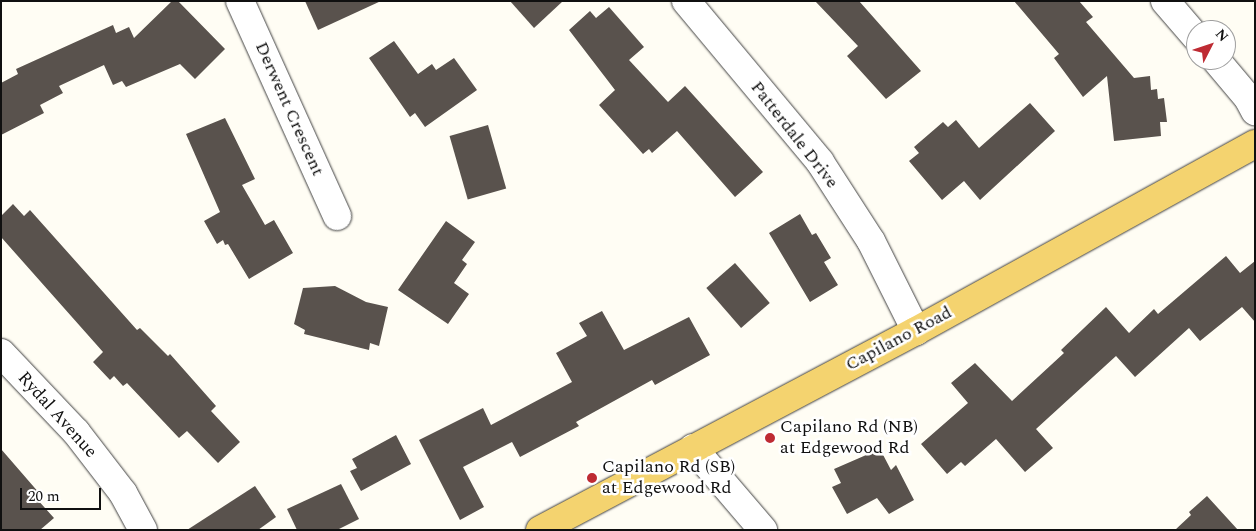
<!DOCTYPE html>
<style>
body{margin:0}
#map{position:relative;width:1256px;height:531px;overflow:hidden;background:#fffdf4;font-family:Spectral,serif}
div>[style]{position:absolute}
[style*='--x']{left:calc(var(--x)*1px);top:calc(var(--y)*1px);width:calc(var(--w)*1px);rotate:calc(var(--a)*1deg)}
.building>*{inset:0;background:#59524d;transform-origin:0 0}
.roads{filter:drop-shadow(0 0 1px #434343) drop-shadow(0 0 1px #434343)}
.minor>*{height:28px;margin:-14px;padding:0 14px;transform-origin:14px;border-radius:14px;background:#fff}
.major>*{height:28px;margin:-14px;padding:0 14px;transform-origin:14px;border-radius:14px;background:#f4d36f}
.dots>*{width:14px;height:14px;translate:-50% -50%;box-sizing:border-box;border:2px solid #fff;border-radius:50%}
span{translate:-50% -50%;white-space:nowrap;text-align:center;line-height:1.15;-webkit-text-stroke:5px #fff;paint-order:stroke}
.street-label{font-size:18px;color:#101010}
.poi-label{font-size:18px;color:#101010}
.left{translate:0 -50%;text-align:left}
.frame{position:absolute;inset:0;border:2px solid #101010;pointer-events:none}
.north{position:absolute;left:1186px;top:20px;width:50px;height:50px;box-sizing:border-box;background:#fff;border:1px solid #9f9f9f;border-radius:50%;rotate:49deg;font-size:14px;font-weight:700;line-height:20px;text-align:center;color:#101010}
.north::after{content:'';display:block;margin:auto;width:18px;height:22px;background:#be2b33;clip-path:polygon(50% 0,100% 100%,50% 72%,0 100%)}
.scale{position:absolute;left:20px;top:488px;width:81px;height:22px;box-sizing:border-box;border:2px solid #101010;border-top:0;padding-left:6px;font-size:15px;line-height:18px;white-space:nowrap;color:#101010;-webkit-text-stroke:4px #fff;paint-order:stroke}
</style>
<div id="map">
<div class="building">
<i style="clip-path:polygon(172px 1px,178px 1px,225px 49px,195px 79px,180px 64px,126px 87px,122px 81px,113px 85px,104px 65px,59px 86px,63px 93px,40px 105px,44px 113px,1px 135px,1px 83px,18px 74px,16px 69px,113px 25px,116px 33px,129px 27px,134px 38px)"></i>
<i style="clip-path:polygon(305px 1px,381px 1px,318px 30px)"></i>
<i style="clip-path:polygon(510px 1px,563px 1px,534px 28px)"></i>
<i style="clip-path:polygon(815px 1px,859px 1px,921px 71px,886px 99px,847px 56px,858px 46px)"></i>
<i style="clip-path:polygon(1014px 1px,1079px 1px,1093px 17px,1086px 22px,1134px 78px,1150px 76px,1151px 90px,1157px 89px,1158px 99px,1164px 98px,1167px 122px,1160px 122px,1161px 136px,1114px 141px,1107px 76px,1083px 97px,1054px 58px,1059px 54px)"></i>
<i style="clip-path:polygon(609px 7px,644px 47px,629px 60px,668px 102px,685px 86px,763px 172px,735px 197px,677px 131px,652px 153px,649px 149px,643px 154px,599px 105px,615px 90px,569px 30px,590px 11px,596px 18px)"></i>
<i style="clip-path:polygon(394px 41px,418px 74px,432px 64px,436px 70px,454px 58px,477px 90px,425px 127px,415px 113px,410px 117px,369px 58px)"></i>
<i style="clip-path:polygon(1030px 103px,1055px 131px,980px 200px,964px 181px,942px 200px,909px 161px,919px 153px,914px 147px,943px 122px,948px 127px,956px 120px,979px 148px)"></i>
<i style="clip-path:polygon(225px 118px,255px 179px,242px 185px,265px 225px,274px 220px,293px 253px,249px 279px,228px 244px,225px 245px,223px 240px,217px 244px,204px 221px,220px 212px,186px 134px)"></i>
<i style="left:488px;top:125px;width:66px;height:40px;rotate:74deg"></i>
<i style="clip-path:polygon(13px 204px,24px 216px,30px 210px,137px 330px,140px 328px,168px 356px,170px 354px,216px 406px,211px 411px,240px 442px,218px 463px,187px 431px,179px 438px,127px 383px,123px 386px,114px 376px,110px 380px,93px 362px,103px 352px,1px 237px,1px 216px)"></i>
<i style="clip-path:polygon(800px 214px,812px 235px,816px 233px,831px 258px,824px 262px,838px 285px,810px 302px,769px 233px)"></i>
<i style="clip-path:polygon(446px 221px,475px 242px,462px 260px,467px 264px,454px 283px,469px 294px,448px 324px,398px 290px)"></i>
<i style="clip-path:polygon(1226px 256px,1240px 273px,1255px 261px,1255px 322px,1242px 307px,1200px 341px,1189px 328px,1135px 377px,1116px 356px,1036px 429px,1053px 448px,1025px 472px,996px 439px,965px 466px,961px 462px,947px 474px,921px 444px,968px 403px,951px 383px,975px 363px,1012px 401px,1064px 353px,1061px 350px,1106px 307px,1129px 333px,1154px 309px,1158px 314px)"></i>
<i style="left:735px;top:263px;width:53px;height:38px;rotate:49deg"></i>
<i style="clip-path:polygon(335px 286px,366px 302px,388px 307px,379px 346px,370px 343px,369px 350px,304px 334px,305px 330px,294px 324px,303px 288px)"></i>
<i style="clip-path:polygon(602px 311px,624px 350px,689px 317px,710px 355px,655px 385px,652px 380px,576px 422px,579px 426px,520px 457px,512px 442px,463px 467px,484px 507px,460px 520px,419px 440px,483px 408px,491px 425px,572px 382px,556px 353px,587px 336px,579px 323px)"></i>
<i style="clip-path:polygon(396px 435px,411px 464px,361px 491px,350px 471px,357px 468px,352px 459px)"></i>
<i style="clip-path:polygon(1px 449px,40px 494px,36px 498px,54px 518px,40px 530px,1px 530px)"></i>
<i style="clip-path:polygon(880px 449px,891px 470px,896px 465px,914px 500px,889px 514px,877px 498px,847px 514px,832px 487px,841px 483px,834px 469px)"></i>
<i style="clip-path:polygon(341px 484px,359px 519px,337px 530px,297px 530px,287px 509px)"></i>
<i style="clip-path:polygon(255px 486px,276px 517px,258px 530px,187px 530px)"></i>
<i style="clip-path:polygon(1207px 496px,1238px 530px,1175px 530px,1191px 515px,1189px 512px)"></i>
</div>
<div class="roads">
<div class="minor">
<i style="--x:240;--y:1;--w:236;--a:65.7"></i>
<i style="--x:686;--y:1;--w:209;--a:50.2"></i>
<i style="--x:820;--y:162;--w:94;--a:57.2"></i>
<i style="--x:871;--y:241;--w:101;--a:63.4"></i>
<i style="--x:1165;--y:1;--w:48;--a:49.3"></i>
<i style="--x:1216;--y:60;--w:50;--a:49.9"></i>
<i style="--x:1248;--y:98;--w:15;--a:62"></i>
<i style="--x:1;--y:353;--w:109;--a:46.5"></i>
<i style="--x:76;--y:432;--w:77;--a:52.4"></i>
<i style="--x:123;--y:493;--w:42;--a:61.6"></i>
<i style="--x:693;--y:448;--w:108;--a:49.5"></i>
</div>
<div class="major">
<i style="--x:540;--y:530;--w:425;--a:-27.9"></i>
<i style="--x:916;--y:331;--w:387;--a:-28.9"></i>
</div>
</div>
<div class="dots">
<i style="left:770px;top:438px;background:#be2b33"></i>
<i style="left:592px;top:478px;background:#be2b33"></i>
</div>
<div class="street-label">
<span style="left:289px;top:109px;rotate:66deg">Derwent Crescent</span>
<span style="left:794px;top:135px;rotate:52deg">Patterdale Drive</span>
<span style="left:899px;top:339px;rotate:-28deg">Capilano Road</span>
<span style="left:57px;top:415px;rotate:48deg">Rydal Avenue</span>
</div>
<div class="poi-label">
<span class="left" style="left:780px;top:438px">Capilano Rd (NB)<br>at Edgewood Rd</span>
<span class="left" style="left:602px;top:478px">Capilano Rd (SB)<br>at Edgewood Rd</span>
</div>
<div class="frame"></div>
<div class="north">N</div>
<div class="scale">20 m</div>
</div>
